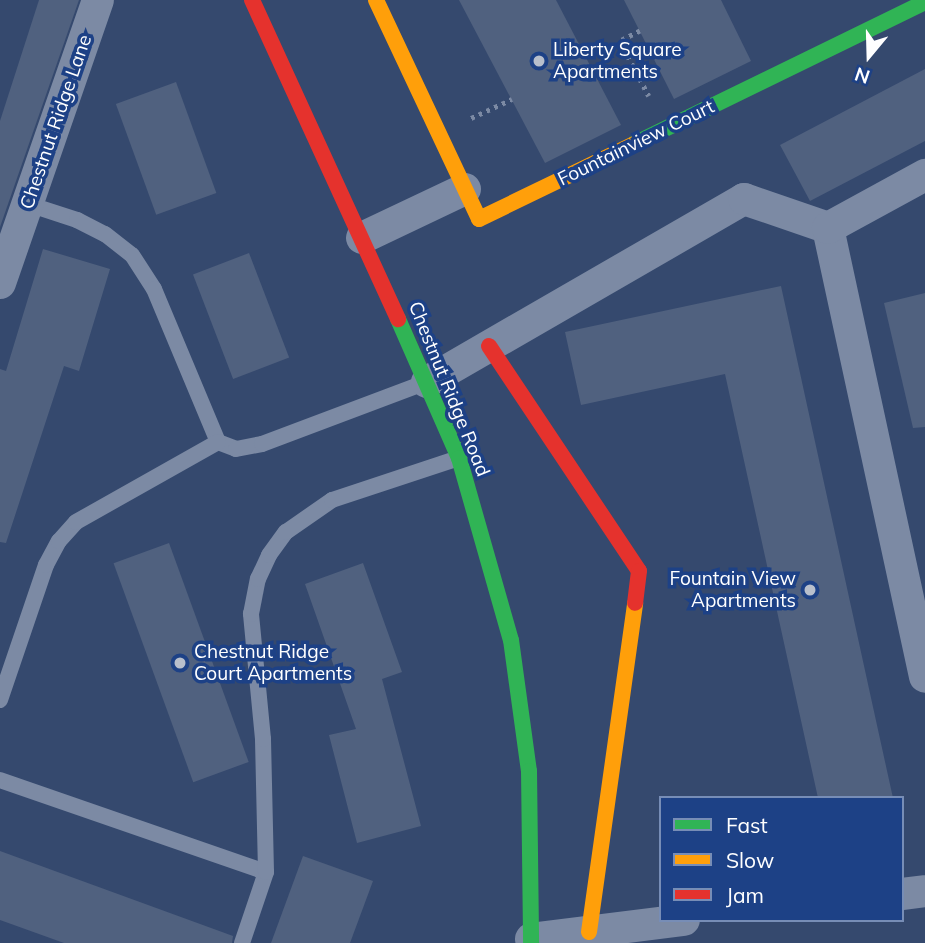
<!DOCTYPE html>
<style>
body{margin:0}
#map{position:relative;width:925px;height:943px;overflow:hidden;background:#35496e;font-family:Mulish,sans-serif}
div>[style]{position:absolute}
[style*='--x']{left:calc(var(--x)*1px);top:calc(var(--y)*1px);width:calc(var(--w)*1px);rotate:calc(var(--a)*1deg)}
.building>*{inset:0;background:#50617f;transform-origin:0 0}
.path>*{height:4.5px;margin-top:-2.25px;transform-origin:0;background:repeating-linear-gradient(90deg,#7c8aa4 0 3.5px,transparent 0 8.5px)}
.lane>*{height:16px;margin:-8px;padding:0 8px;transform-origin:8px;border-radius:8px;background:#7c8aa4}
.street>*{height:32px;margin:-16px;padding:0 16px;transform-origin:16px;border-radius:16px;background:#7c8aa4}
.fast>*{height:16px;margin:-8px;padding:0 8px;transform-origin:8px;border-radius:8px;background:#30b455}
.slow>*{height:16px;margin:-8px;padding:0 8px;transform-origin:8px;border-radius:8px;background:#ff9f0a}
.jam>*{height:16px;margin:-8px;padding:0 8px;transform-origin:8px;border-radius:8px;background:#e5322d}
.dots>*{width:19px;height:19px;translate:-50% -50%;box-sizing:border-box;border:4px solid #1d4186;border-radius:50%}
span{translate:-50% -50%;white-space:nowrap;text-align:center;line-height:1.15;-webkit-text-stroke:7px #1d4186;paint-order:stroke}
.poi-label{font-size:19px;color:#fff}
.left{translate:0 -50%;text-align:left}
.right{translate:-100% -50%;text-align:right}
.street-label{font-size:19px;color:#fff}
.legend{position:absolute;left:659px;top:796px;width:245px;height:126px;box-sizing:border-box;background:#1d4186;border:2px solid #778db6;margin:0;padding:9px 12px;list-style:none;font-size:21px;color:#fff}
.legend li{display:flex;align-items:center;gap:14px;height:35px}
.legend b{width:35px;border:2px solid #778db6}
.north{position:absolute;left:834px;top:21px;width:70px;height:70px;-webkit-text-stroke:5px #1d4186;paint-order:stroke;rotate:199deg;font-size:19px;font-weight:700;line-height:28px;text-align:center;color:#fff}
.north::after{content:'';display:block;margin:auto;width:24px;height:32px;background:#fff;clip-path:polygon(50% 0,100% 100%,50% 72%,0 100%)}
</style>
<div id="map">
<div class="building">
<i style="clip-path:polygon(39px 0,79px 0,0 227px,0 121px)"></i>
<i style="clip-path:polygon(459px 0,556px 0,621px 125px,545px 163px)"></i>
<i style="clip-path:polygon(624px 0,721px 0,751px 61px,674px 99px)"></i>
<i style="clip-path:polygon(925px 69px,925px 141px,810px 201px,780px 145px)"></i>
<i style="left:176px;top:82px;width:118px;height:64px;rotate:70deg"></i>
<i style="clip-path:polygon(43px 249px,110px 269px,79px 371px,64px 366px,6px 543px,0 542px,0 369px,6px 371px)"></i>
<i style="left:249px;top:253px;width:112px;height:60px;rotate:69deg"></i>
<i style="clip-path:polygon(781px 286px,873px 707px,893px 798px,818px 798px,725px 374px,581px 405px,565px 332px)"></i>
<i style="clip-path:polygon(925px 293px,925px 427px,913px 428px,884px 303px)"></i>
<i style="left:169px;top:543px;width:233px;height:59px;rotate:70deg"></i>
<i style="clip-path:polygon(363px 563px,402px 672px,382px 679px,421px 826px,357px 843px,329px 735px,356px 729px,305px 584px)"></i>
<i style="clip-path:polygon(0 851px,233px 936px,232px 943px,64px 943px,0 920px)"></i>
<i style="clip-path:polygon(303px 856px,373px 881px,350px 943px,271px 943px)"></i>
</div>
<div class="path">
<i style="--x:640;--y:31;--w:22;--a:153"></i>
<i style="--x:620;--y:41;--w:62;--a:62.2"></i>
<i style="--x:471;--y:118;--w:45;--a:-24.9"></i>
</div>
<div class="lane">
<i style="--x:28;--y:204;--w:52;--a:18.1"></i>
<i style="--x:77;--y:220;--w:31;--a:27"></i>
<i style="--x:105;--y:234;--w:34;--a:38"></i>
<i style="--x:132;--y:255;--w:40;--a:57.1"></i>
<i style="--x:154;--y:289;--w:166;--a:67.3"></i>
<i style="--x:218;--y:442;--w:19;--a:21"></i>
<i style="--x:236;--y:449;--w:26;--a:-11"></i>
<i style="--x:262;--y:444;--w:176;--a:-20.6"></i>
<i style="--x:0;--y:700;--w:143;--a:-71.2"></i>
<i style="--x:46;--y:565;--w:27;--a:-62"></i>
<i style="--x:59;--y:541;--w:25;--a:-48"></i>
<i style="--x:76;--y:522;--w:163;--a:-29.4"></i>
<i style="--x:0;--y:780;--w:281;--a:19.1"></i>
<i style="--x:242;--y:943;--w:75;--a:-71.3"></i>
<i style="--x:266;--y:872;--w:133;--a:-91.3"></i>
<i style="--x:263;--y:739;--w:126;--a:-95.5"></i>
<i style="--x:251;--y:614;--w:36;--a:-79"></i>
<i style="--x:258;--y:579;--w:26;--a:-65"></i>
<i style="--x:269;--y:555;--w:29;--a:-54"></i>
<i style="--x:286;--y:532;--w:56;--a:-34.8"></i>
<i style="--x:332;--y:500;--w:134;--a:-18.3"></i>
</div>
<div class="street">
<i style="--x:828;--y:228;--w:459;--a:77.8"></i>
<i style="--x:362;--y:238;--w:114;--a:-25.4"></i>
<i style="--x:0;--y:283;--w:299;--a:-70.9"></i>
<i style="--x:427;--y:382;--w:366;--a:-30"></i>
<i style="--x:744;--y:199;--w:89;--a:19"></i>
<i style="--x:828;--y:228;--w:111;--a:-28.7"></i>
<i style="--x:902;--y:894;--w:23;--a:-7"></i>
<i style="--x:531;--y:939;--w:154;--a:-7.1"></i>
</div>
<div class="fast">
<i style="--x:634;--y:144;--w:324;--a:-26"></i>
<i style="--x:398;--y:319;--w:152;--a:66.3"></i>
<i style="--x:459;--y:458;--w:189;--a:74.1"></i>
<i style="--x:511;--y:640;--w:132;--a:82.2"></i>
<i style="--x:529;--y:771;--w:172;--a:89.3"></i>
</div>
<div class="slow">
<i style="--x:376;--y:0;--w:242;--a:64.8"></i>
<i style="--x:479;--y:219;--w:172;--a:-25.8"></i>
<i style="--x:589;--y:932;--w:332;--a:-82"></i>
</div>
<div class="jam">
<i style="--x:252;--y:0;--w:351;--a:65.4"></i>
<i style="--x:489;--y:346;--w:270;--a:56.3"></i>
<i style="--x:639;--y:571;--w:32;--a:97"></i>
</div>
<div class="dots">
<i style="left:539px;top:61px;background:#b8bfcc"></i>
<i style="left:810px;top:590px;background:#b8bfcc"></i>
<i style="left:180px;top:663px;background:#b8bfcc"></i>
</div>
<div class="poi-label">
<span class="left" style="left:553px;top:61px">Liberty Square<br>Apartments</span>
<span class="right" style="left:796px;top:590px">Fountain View<br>Apartments</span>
<span class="left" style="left:194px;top:663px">Chestnut Ridge<br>Court Apartments</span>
</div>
<div class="street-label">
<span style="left:56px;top:122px;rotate:-71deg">Chestnut Ridge Lane</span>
<span style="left:636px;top:143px;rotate:-26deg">Fountainview Court</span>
<span style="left:449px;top:389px;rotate:68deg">Chestnut Ridge Road</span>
</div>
<ul class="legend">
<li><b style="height:9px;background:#30b455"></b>Fast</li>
<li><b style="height:9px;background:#ff9f0a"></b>Slow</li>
<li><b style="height:9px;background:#e5322d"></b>Jam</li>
</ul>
<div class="north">N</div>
</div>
